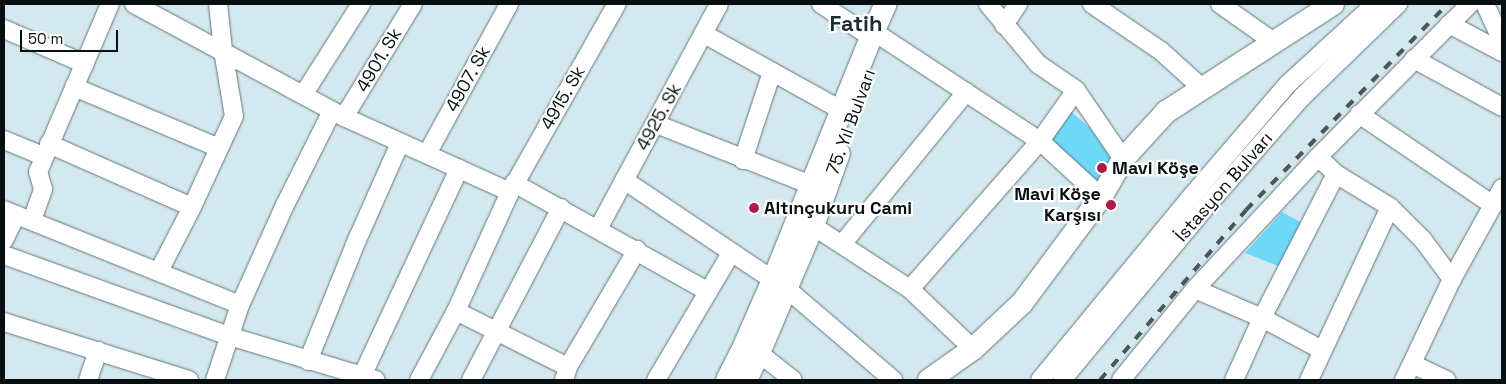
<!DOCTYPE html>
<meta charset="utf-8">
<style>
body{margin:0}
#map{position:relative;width:1506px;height:384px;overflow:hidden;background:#d3e8ef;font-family:"Space Grotesk",sans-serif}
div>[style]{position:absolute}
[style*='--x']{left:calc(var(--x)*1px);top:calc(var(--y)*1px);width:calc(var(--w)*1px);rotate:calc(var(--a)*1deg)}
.green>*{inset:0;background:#6fd8f7}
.roads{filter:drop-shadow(0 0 1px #62757b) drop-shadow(0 0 1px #62757b)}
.minor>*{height:18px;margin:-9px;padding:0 9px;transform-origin:9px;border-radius:9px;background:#fff}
.major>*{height:22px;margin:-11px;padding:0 11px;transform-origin:11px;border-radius:11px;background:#fff}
.rail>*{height:4px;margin-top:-2px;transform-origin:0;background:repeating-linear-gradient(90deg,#4a565a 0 9px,transparent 0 18px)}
.dots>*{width:14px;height:14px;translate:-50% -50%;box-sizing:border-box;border:2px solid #fff;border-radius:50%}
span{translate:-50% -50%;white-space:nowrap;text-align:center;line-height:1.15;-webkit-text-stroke:4.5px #fff;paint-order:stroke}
.street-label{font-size:18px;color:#080f11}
.poi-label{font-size:18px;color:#080f11;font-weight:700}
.left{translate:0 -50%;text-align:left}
.right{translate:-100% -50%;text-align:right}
.district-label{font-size:22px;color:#1c2c31;font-weight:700}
.frame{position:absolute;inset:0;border:5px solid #080f11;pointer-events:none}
.scale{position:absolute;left:20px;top:30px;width:98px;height:22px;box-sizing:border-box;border:2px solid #080f11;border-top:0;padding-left:6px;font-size:15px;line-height:18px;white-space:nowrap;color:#080f11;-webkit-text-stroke:4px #fff;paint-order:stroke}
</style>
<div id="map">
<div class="green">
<i style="clip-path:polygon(1069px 110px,1089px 127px,1112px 159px,1098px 181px,1088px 183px,1042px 141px)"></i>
<i style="clip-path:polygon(1282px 212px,1308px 226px,1286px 269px,1245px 253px)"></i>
</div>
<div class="roads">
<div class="minor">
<i style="--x:134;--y:4;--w:238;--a:28.3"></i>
<i style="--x:344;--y:117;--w:182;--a:24.3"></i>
<i style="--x:821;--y:4;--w:60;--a:33.4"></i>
<i style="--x:988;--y:4;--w:78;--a:50.2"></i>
<i style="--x:1038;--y:64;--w:46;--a:34.4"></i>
<i style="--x:1076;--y:90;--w:83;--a:55.7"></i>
<i style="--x:1092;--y:4;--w:83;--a:34.3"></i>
<i style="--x:1161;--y:51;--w:57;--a:42.1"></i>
<i style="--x:1220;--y:4;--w:67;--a:35.3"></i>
<i style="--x:1485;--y:4;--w:41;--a:65.3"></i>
<i style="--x:1449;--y:24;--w:60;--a:27.8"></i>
<i style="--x:1004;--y:25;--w:25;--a:-56"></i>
<i style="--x:4;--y:29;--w:88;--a:23.4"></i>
<i style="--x:704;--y:34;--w:157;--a:29"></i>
<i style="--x:882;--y:37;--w:189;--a:33.4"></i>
<i style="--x:1040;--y:141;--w:83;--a:42.6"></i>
<i style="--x:1414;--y:59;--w:100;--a:28.6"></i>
<i style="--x:74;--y:87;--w:157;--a:22.8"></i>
<i style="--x:303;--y:95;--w:108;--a:-57.5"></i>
<i style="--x:1359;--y:114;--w:162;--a:34.2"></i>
<i style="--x:1493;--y:205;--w:85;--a:119"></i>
<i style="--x:1452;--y:279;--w:112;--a:115.4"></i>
<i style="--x:344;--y:117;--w:132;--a:-58.6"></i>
<i style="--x:656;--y:124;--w:167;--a:21.5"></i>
<i style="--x:4;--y:140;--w:42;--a:22.3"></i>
<i style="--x:49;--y:144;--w:156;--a:23.8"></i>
<i style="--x:427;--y:154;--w:171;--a:-61.3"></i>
<i style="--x:1318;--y:157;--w:25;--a:43"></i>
<i style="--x:1336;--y:174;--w:63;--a:31.4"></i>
<i style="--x:1390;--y:207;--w:47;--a:45"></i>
<i style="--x:1423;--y:240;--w:49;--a:53.4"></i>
<i style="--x:743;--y:160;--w:93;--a:-71.8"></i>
<i style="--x:624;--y:180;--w:179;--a:33.9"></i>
<i style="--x:514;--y:183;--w:221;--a:29.2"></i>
<i style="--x:1493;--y:205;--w:19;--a:-62"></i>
<i style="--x:4;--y:210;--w:254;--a:21.9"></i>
<i style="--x:32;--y:220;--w:33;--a:-70"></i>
<i style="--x:43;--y:189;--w:18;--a:-106"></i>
<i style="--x:38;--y:172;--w:183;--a:-66.8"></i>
<i style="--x:813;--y:226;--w:116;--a:33"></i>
<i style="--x:910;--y:289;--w:87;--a:43.6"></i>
<i style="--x:598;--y:229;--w:255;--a:-61.7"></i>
<i style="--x:4;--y:240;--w:28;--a:-64"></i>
<i style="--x:843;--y:243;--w:195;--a:-50.8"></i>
<i style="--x:4;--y:255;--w:239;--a:19.8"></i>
<i style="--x:229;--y:336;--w:153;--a:16.7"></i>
<i style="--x:159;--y:271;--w:72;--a:-62.7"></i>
<i style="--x:192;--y:207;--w:100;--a:-65.2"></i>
<i style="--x:234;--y:116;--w:67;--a:-99.5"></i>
<i style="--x:223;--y:50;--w:46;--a:-96.2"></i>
<i style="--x:787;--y:289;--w:140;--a:40.6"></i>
<i style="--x:910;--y:289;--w:197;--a:-48.7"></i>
<i style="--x:1040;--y:141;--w:62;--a:-54.8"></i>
<i style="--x:1195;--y:289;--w:73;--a:23.4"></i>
<i style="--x:1262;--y:318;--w:68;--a:28.1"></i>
<i style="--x:456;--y:311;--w:125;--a:26.6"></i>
<i style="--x:4;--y:322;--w:194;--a:17.4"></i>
<i style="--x:759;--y:353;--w:43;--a:38.5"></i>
<i style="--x:308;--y:361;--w:131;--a:-68"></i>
<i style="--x:357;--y:240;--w:106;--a:-66.1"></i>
<i style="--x:1412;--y:364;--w:38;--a:25"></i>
<i style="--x:362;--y:376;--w:229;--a:-64.9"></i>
<i style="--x:88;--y:380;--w:31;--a:-71"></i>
<i style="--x:215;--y:380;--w:79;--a:-71.6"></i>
<i style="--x:240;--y:305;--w:110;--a:-65.8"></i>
<i style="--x:285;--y:205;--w:105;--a:-63.4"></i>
<i style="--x:419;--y:380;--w:78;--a:-61.8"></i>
<i style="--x:456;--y:311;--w:131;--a:-65.6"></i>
<i style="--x:510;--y:192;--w:216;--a:-60.4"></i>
<i style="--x:471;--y:380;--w:194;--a:-62.4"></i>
<i style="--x:564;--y:380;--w:14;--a:-73"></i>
<i style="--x:568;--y:367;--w:136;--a:-59.5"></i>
<i style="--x:656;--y:380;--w:147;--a:-59.4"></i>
<i style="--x:1040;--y:380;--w:234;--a:-50.5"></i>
<i style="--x:1189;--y:199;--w:152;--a:-49.3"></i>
<i style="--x:1288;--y:84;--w:118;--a:-42.6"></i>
<i style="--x:1062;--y:380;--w:221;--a:-50.3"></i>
<i style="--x:1203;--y:210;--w:150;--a:-48.8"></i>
<i style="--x:1302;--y:97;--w:134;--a:-44.1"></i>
<i style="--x:1121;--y:380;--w:117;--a:-50.9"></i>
<i style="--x:1195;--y:289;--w:180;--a:-47"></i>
<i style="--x:1318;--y:157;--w:216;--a:-45.2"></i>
<i style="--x:1234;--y:380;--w:68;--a:-65.7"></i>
<i style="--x:1262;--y:318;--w:162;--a:-62.8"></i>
<i style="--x:1309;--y:380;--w:191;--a:-64.9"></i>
</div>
<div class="major">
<i style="--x:727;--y:380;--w:33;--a:-63"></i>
<i style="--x:742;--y:351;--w:77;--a:-66.4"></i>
<i style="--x:773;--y:280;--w:262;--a:-68"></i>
<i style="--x:871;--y:37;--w:36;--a:-66"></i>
<i style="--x:746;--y:380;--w:30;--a:-64"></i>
<i style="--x:759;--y:353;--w:138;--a:-67"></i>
<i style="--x:813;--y:226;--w:77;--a:-70.4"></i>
<i style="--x:929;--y:380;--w:54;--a:-35.2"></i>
<i style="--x:973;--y:349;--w:67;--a:-43.2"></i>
<i style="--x:1022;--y:303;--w:132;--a:-53.3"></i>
<i style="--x:1101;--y:197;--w:44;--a:-59.9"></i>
<i style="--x:1123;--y:159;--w:64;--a:-47.5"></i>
<i style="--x:1166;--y:112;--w:199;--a:-32.9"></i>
</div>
</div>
<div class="rail">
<i style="--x:1100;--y:380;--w:224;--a:-49.3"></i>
<i style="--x:1246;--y:210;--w:289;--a:-45.6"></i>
</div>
<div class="dots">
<i style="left:1102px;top:168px;background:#ae1b49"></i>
<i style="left:1111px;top:205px;background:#ae1b49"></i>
<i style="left:754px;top:208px;background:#ae1b49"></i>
</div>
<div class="street-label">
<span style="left:379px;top:60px;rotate:-59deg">4901. Sk</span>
<span style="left:468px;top:79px;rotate:-61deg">4907. Sk</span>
<span style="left:563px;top:98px;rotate:-60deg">4915. Sk</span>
<span style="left:659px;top:117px;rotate:-61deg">4925. Sk</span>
<span style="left:851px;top:122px;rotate:-70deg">75. Yıl Bulvarı</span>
<span style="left:1224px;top:187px;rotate:-49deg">İstasyon Bulvarı</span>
</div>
<div class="poi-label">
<span class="left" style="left:1112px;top:168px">Mavi Köşe</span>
<span class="right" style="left:1101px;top:205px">Mavi Köşe<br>Karşısı</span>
<span class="left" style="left:764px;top:208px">Altınçukuru Cami</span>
</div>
<div class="district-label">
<span style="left:856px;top:24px">Fatih</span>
</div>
<div class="frame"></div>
<div class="scale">50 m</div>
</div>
